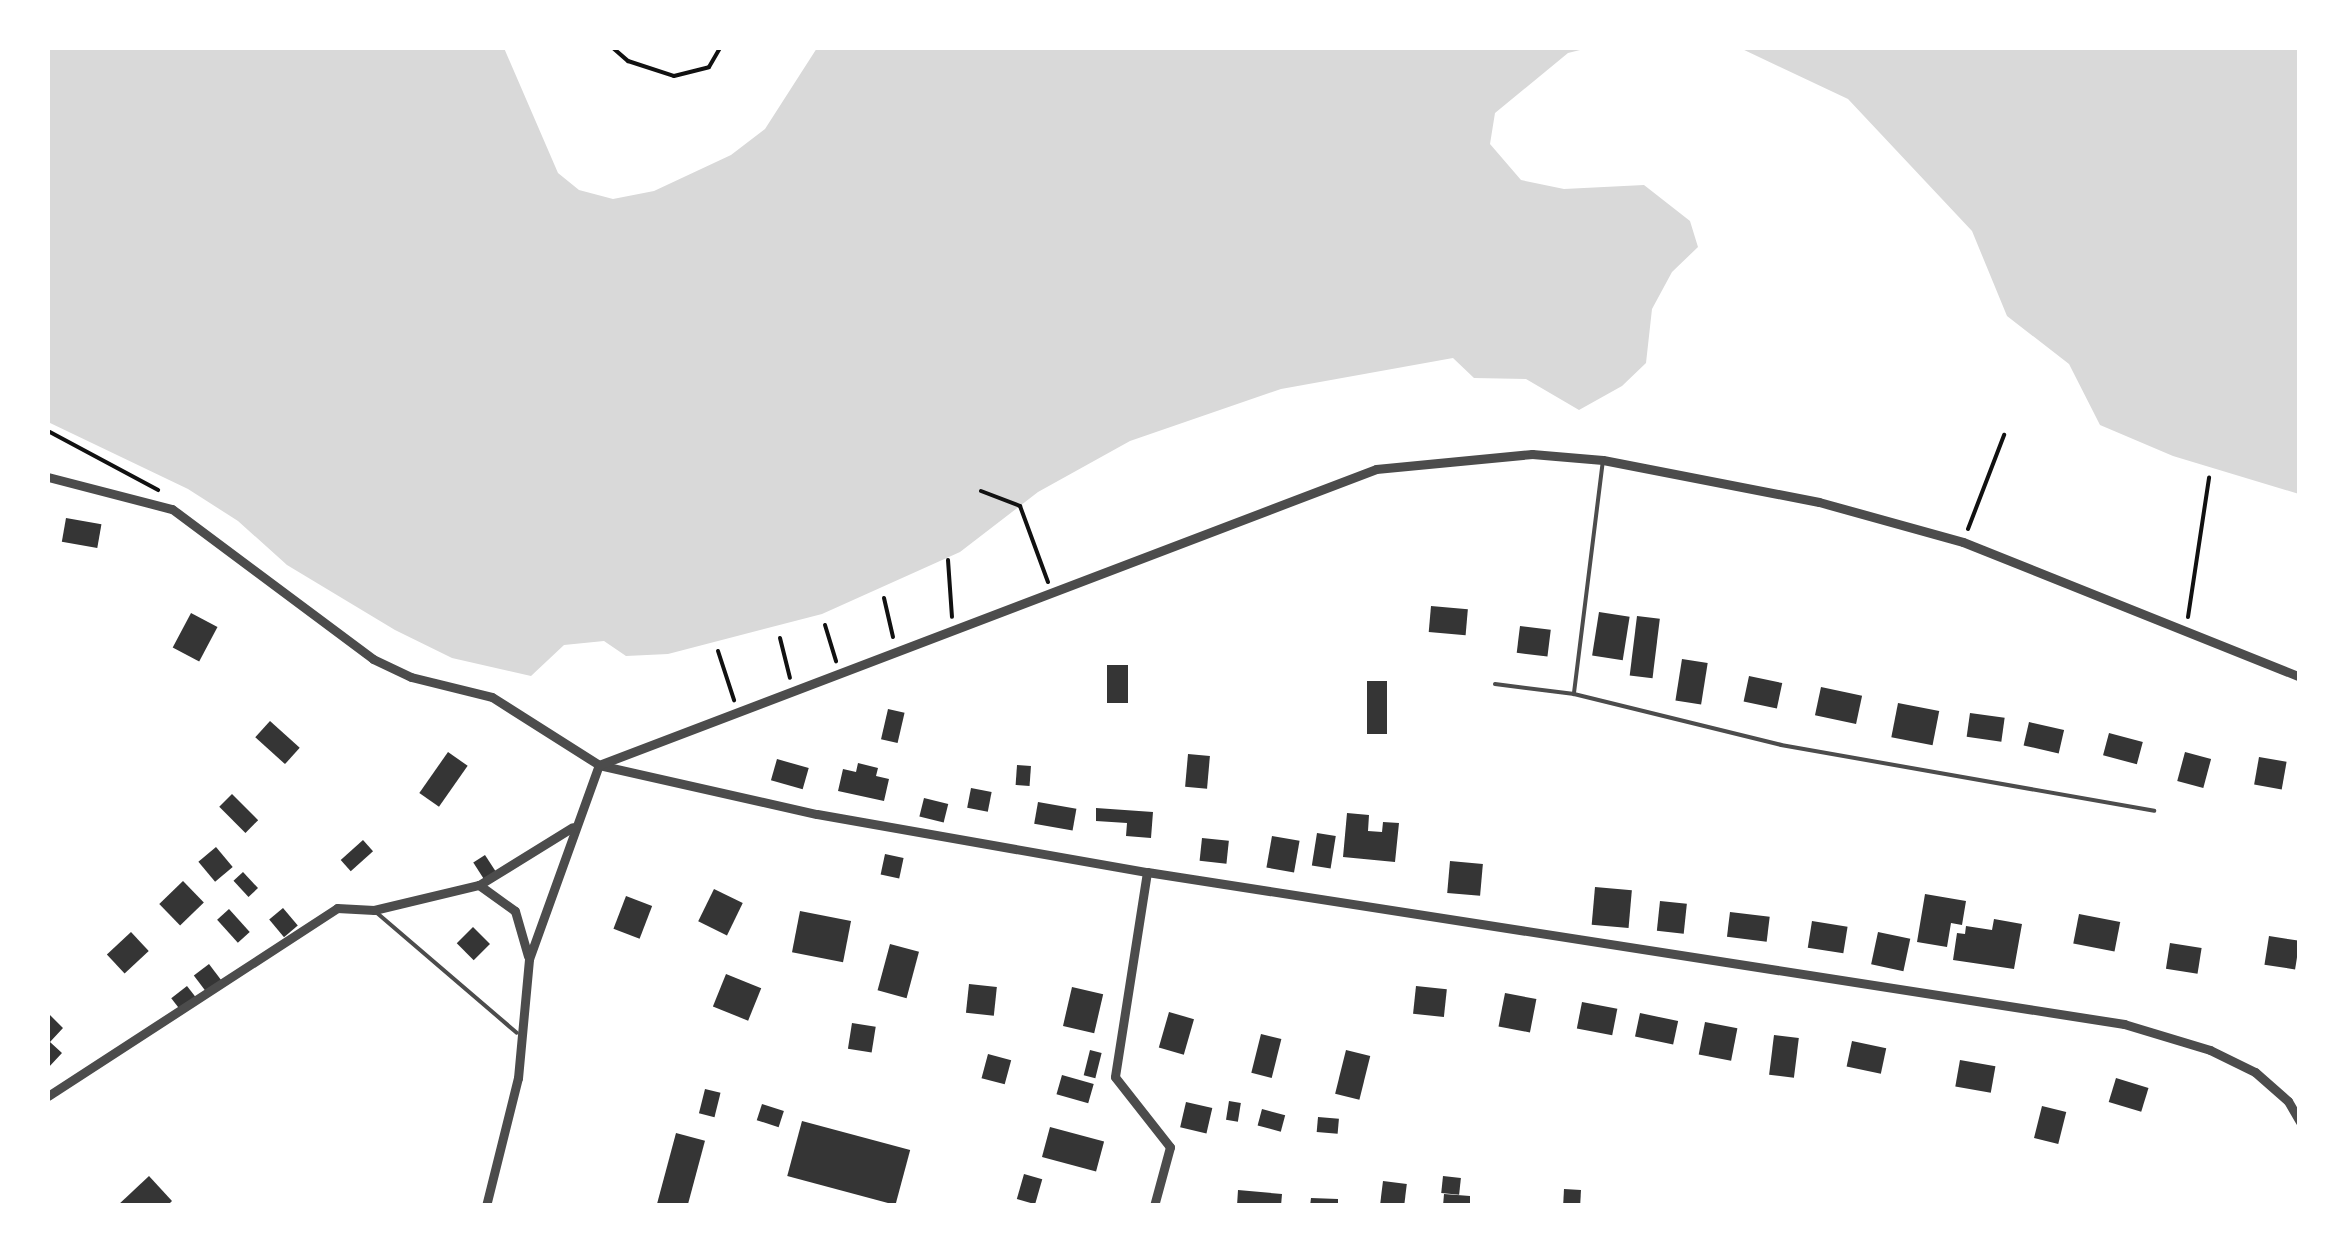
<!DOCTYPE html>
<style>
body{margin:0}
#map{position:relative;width:2347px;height:1253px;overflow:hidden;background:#fff;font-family:Ubuntu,sans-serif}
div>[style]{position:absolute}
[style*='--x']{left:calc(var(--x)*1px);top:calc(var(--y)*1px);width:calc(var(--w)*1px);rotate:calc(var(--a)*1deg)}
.water>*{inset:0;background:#d9d9d9}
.building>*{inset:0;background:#353535;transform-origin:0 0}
.path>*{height:4px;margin:-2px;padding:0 2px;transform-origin:2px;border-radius:2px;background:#111}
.service>*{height:4px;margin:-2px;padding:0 2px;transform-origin:2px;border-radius:2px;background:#4c4c4c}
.minor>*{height:9px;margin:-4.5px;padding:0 4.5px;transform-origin:4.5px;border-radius:4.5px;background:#4c4c4c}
span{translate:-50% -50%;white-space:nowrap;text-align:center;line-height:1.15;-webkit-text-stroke:8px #fff;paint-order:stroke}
.frame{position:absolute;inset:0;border:50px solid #fff;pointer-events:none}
</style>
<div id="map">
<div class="water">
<i style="clip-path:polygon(48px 48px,504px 48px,558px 173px,579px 190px,613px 199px,654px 191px,731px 155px,765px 129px,817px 48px,1588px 48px,1568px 53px,1495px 113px,1490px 144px,1521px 180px,1564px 189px,1644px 185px,1690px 221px,1698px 247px,1672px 272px,1652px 309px,1646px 363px,1622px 386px,1579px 410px,1526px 379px,1474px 378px,1453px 358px,1281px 389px,1130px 441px,1038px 492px,960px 552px,822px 614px,668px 654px,626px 656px,604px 641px,564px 645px,531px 676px,452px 658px,395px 630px,287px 565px,238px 521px,188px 489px,48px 422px)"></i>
<i style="clip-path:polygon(1740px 48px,2299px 48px,2299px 494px,2173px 456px,2100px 425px,2069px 364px,2007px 316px,1972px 231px,1848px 99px)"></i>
</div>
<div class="building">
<i style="left:66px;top:518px;width:36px;height:24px;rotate:10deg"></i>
<i style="left:1431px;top:606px;width:37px;height:26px;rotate:5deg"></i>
<i style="left:1599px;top:612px;width:31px;height:44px;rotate:9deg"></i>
<i style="left:191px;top:613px;width:30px;height:39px;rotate:28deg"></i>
<i style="left:1637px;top:616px;width:23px;height:60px;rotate:7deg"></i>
<i style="left:1520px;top:626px;width:31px;height:27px;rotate:7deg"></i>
<i style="left:1682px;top:659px;width:26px;height:42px;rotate:9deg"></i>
<i style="left:1107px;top:665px;width:21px;height:38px"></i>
<i style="left:1749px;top:676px;width:34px;height:26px;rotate:12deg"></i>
<i style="left:1367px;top:681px;width:20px;height:53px"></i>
<i style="left:1821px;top:687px;width:42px;height:29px;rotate:12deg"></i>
<i style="left:1898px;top:703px;width:42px;height:35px;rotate:11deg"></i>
<i style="left:888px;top:709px;width:17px;height:31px;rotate:13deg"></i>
<i style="left:1970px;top:713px;width:35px;height:24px;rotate:8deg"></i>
<i style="left:270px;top:721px;width:40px;height:22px;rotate:42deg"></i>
<i style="left:2029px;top:722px;width:36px;height:24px;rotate:13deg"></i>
<i style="left:2109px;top:733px;width:35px;height:23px;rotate:15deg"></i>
<i style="left:448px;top:752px;width:24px;height:50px;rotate:35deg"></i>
<i style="left:2185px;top:752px;width:27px;height:30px;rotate:15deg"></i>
<i style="left:1188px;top:754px;width:22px;height:33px;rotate:5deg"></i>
<i style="left:2259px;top:757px;width:28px;height:28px;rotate:10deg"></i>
<i style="left:777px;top:759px;width:33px;height:22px;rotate:16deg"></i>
<i style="clip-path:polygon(858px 763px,878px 768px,876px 776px,889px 779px,884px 801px,838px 791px,843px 769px,856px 772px)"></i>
<i style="left:1017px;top:765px;width:14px;height:20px;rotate:4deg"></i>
<i style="left:971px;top:788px;width:21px;height:20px;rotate:11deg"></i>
<i style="left:232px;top:794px;width:37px;height:18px;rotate:45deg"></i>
<i style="left:924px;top:798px;width:25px;height:19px;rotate:14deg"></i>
<i style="left:1038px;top:802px;width:39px;height:22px;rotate:10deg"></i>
<i style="clip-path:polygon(1096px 808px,1153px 812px,1151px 838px,1126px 836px,1127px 823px,1096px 821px)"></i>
<i style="clip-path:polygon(1347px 813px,1369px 815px,1368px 831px,1382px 832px,1383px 822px,1399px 823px,1395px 862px,1343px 857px)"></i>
<i style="left:1317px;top:833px;width:19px;height:33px;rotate:9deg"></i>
<i style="left:1272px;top:836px;width:28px;height:32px;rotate:10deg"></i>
<i style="left:1202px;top:838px;width:27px;height:23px;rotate:6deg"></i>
<i style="left:363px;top:840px;width:15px;height:30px;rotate:48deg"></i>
<i style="left:216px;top:847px;width:26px;height:23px;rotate:50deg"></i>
<i style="left:885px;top:854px;width:19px;height:21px;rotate:12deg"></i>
<i style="left:485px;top:855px;width:20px;height:14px;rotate:57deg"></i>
<i style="left:1450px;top:861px;width:33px;height:32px;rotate:5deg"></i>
<i style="left:243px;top:872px;width:22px;height:13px;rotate:47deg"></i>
<i style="left:183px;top:881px;width:30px;height:33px;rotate:46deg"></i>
<i style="left:1595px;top:887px;width:37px;height:38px;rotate:5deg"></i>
<i style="left:714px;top:889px;width:32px;height:36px;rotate:26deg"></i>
<i style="clip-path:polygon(1925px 894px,1966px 901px,1962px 925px,1951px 923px,1947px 947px,1917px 942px)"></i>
<i style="left:626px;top:896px;width:28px;height:35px;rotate:21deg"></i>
<i style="left:1660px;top:901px;width:27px;height:30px;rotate:6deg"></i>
<i style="left:283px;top:908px;width:23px;height:18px;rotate:50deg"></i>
<i style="left:229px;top:909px;width:31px;height:16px;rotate:48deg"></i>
<i style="left:800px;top:911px;width:52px;height:42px;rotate:11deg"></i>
<i style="left:1730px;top:912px;width:40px;height:25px;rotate:7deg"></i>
<i style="left:2079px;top:914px;width:42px;height:30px;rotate:11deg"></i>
<i style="clip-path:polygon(1994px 919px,2022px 924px,2014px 969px,1953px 960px,1957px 933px,1965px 934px,1966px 926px,1992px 930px)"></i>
<i style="left:1812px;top:921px;width:36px;height:27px;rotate:9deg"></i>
<i style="left:473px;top:927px;width:24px;height:23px;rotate:45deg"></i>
<i style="left:131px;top:932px;width:26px;height:33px;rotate:47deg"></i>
<i style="left:1878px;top:932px;width:33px;height:33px;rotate:12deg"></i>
<i style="left:2269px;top:936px;width:31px;height:29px;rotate:9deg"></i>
<i style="left:2170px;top:943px;width:32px;height:26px;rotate:9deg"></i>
<i style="left:890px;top:944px;width:30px;height:48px;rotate:15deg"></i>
<i style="left:209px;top:964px;width:21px;height:19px;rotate:53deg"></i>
<i style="left:726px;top:974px;width:38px;height:35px;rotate:22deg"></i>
<i style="left:969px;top:984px;width:28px;height:29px;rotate:6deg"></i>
<i style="left:187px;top:986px;width:18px;height:20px;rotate:52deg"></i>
<i style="left:1416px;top:986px;width:31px;height:28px;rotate:6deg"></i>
<i style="left:1072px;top:987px;width:32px;height:40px;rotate:13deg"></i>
<i style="left:1505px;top:993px;width:32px;height:34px;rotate:11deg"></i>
<i style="left:1582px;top:1002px;width:36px;height:27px;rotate:11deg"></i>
<i style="left:1169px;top:1012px;width:26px;height:37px;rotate:16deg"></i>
<i style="clip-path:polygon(48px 1013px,63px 1028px,50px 1042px,62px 1053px,48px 1068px)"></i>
<i style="left:1640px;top:1013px;width:39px;height:24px;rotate:12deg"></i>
<i style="left:1705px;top:1022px;width:33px;height:33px;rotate:11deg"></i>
<i style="left:852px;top:1023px;width:24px;height:26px;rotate:9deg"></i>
<i style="left:1261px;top:1034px;width:21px;height:40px;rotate:14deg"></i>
<i style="left:1774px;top:1035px;width:25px;height:40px;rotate:7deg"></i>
<i style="left:1852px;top:1041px;width:35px;height:26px;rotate:12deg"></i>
<i style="left:1090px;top:1050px;width:12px;height:26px;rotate:14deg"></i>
<i style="left:1346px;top:1050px;width:25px;height:45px;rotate:14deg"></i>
<i style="left:988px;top:1054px;width:24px;height:25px;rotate:15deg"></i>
<i style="left:1960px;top:1060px;width:36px;height:27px;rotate:10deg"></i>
<i style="left:1062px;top:1075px;width:33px;height:20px;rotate:16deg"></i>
<i style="left:2116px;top:1078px;width:34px;height:25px;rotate:17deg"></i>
<i style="left:705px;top:1089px;width:16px;height:25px;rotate:14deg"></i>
<i style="left:1229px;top:1101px;width:12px;height:19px;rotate:9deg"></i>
<i style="left:1186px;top:1102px;width:27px;height:26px;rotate:13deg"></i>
<i style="left:762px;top:1104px;width:23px;height:17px;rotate:18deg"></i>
<i style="left:2042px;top:1106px;width:25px;height:33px;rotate:14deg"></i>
<i style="left:1262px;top:1109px;width:24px;height:17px;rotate:15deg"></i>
<i style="left:1318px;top:1117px;width:21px;height:15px;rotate:5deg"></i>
<i style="left:802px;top:1121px;width:112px;height:57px;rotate:15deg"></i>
<i style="left:1050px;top:1127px;width:56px;height:31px;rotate:15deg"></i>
<i style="left:676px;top:1133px;width:30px;height:75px;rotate:15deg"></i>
<i style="left:1024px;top:1174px;width:19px;height:26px;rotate:16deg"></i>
<i style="clip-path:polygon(149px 1176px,172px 1201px,167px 1206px,117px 1206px)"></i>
<i style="left:1443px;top:1176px;width:18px;height:17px;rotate:6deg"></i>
<i style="left:1383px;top:1181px;width:24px;height:25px;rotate:7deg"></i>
<i style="left:1564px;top:1189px;width:17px;height:17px;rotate:3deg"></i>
<i style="clip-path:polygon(1238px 1190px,1282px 1194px,1281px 1206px,1237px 1206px)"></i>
<i style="clip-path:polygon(1444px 1194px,1470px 1196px,1470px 1206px,1443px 1206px)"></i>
<i style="clip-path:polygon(1311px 1198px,1338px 1199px,1338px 1206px,1310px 1206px)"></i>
</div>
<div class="path">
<i style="--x:613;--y:48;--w:20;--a:41"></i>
<i style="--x:628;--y:61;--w:48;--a:18.1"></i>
<i style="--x:674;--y:76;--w:36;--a:-14"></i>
<i style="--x:709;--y:67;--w:22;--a:-60"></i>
<i style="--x:48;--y:431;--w:125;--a:28.2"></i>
<i style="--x:981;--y:491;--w:42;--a:21"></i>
<i style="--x:1020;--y:506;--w:81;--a:69.8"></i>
<i style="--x:1968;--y:529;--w:101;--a:-69"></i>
<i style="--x:948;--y:560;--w:57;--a:86"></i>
<i style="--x:884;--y:598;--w:40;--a:77"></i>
<i style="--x:2188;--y:617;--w:141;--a:-81.4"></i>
<i style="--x:825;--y:625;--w:38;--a:73"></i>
<i style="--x:780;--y:638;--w:41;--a:76"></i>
<i style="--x:718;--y:651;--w:52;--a:71.9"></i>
</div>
<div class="service">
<i style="--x:1603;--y:460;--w:236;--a:97.1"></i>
<i style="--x:1574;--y:694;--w:213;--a:13.8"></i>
<i style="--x:1781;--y:745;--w:379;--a:10"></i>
<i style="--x:1495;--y:684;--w:80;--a:7.2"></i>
<i style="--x:377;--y:913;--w:184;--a:40.6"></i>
<i style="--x:710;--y:1206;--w:17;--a:0"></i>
</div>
<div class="minor">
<i style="--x:48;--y:477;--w:128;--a:14.5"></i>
<i style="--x:172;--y:509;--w:251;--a:36.7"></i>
<i style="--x:373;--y:659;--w:42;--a:25.3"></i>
<i style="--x:411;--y:677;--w:83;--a:13.9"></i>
<i style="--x:492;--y:697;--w:127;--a:32.4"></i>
<i style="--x:599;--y:765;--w:223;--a:12.7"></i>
<i style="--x:817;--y:814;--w:335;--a:10"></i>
<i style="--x:1147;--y:872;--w:989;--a:8.84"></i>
<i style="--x:2124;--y:1024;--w:90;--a:16.8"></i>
<i style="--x:2210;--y:1050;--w:50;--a:26.1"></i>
<i style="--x:2255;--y:1072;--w:44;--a:41.3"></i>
<i style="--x:2288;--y:1101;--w:24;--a:60"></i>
<i style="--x:1147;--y:872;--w:207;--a:98.9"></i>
<i style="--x:1115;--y:1077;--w:89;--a:51.8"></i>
<i style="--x:1170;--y:1147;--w:61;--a:105.2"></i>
<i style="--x:479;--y:885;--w:44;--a:35.8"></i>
<i style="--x:515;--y:911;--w:47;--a:73.9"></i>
<i style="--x:48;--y:1096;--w:345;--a:-33"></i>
<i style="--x:337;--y:908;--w:37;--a:3"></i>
<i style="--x:374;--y:910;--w:108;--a:-13.4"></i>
<i style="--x:479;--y:885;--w:110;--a:-31.7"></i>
<i style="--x:486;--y:1206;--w:132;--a:-76"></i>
<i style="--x:518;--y:1078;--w:120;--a:-84.7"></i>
<i style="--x:529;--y:959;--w:206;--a:-70.2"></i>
<i style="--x:599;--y:765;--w:831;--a:-20.85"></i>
<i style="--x:1376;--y:469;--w:157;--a:-5.5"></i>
<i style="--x:1532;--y:454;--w:71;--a:4.8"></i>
<i style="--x:1603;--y:460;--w:220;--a:11"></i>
<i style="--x:1819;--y:502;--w:149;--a:15.5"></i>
<i style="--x:1963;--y:542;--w:363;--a:21.8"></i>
</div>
<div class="frame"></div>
</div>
